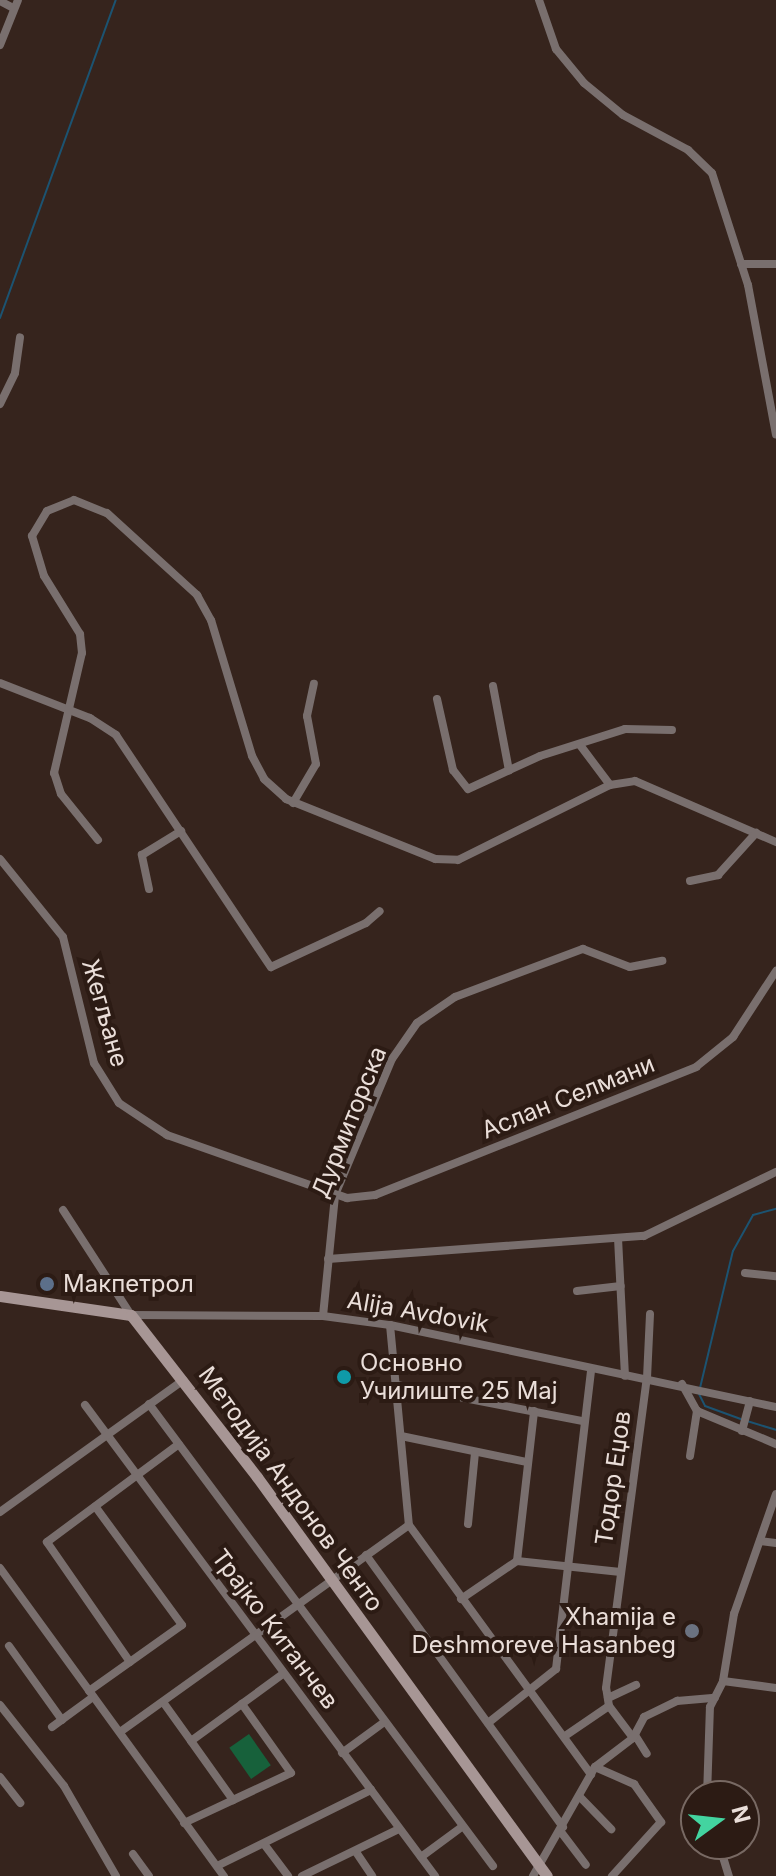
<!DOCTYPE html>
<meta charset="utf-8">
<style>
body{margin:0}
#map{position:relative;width:776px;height:1876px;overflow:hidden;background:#36241d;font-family:Inter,sans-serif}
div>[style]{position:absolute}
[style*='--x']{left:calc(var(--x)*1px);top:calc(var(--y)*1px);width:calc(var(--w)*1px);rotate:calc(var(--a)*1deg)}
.green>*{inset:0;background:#17613b;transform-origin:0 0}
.stream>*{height:2px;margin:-1px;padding:0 1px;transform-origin:1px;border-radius:1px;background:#1c5371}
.minor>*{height:8px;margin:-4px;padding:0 4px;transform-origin:4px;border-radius:4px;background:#796f6e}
.secondary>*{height:11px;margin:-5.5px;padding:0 5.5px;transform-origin:5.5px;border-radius:5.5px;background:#a79695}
.dots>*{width:22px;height:22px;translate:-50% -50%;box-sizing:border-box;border:4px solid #2c1b14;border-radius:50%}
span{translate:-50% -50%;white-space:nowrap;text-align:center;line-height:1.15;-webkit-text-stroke:8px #2c1b14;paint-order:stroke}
.street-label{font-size:24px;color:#eaded9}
.poi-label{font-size:24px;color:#eaded9}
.left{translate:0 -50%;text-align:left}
.right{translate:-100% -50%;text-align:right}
.north{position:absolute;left:680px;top:1780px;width:80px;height:80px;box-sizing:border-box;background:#2c1b14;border:2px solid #786963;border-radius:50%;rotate:75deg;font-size:22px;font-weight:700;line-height:32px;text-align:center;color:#eaded9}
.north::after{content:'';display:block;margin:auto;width:28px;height:36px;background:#43d4a0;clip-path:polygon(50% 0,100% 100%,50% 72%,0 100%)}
</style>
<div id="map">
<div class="green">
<i style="left:249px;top:1734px;width:38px;height:24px;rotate:55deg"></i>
</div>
<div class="stream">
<i style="--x:0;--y:318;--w:338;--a:-70"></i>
<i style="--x:700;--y:1388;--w:141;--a:-76.5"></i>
<i style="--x:733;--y:1251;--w:41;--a:-60.9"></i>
<i style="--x:753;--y:1215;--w:24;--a:-15"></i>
<i style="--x:699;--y:1394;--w:13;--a:63"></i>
<i style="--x:705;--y:1406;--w:38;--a:20"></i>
<i style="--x:747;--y:1421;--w:30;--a:17"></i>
</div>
<div class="minor">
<i style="--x:539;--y:0;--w:52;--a:70.9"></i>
<i style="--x:556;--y:49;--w:44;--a:50.5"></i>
<i style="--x:584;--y:83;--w:50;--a:39.4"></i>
<i style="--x:623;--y:115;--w:74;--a:28.3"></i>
<i style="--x:688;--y:150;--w:33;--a:44"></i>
<i style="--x:712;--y:173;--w:118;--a:72.2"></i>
<i style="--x:748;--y:285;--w:152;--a:79.4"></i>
<i style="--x:0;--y:1;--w:15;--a:28"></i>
<i style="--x:0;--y:45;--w:48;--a:-68.2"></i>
<i style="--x:741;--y:264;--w:35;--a:0"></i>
<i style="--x:0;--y:404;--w:34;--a:-64"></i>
<i style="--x:15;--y:373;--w:36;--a:-82"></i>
<i style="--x:0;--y:683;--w:97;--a:21.3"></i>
<i style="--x:90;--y:718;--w:31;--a:33"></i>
<i style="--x:116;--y:735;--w:279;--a:56.3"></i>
<i style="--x:271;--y:967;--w:105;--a:-24.9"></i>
<i style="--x:366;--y:923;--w:18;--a:-41"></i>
<i style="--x:493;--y:686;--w:86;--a:79.3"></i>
<i style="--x:437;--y:699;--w:73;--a:77.3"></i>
<i style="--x:453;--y:770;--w:24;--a:52"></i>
<i style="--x:468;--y:789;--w:79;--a:-24.6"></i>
<i style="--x:540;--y:756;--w:89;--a:-17.6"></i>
<i style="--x:625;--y:729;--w:47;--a:1.2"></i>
<i style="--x:580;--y:745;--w:50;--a:53.1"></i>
<i style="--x:293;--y:803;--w:45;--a:-59.5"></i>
<i style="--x:316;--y:764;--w:49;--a:-100.6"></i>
<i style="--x:307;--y:716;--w:33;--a:-78"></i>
<i style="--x:98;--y:840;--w:59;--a:-128.8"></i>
<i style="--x:61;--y:794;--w:22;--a:-108"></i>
<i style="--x:54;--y:773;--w:123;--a:-76.9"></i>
<i style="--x:82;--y:653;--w:19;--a:-96"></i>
<i style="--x:80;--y:634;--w:68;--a:-121.8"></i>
<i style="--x:44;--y:576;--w:42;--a:-106.7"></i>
<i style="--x:32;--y:536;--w:29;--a:-59"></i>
<i style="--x:47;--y:511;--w:29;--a:-22"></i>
<i style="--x:74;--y:500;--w:35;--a:22"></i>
<i style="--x:107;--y:513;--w:122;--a:42.3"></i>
<i style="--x:197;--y:595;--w:29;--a:61"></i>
<i style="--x:211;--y:620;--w:142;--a:73.2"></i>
<i style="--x:252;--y:756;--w:26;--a:62"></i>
<i style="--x:264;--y:779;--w:30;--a:42"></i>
<i style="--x:286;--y:799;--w:161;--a:21.9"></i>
<i style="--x:435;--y:859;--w:23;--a:2"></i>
<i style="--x:458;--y:860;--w:169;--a:-26.3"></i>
<i style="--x:610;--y:785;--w:25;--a:-9"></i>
<i style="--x:635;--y:781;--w:154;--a:23.4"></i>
<i style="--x:0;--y:859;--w:100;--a:51.1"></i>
<i style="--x:63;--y:937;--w:130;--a:76.2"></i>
<i style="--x:94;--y:1063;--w:47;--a:58"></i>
<i style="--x:119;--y:1103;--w:58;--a:33.7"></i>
<i style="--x:167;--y:1135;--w:191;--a:19.3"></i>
<i style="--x:347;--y:1198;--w:28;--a:-6"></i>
<i style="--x:375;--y:1195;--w:346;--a:-21.7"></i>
<i style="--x:696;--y:1067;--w:48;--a:-39"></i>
<i style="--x:733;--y:1037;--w:79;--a:-56.9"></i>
<i style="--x:690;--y:881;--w:29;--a:-12"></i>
<i style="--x:718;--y:875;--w:57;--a:-47.9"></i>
<i style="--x:149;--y:889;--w:35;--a:-102"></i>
<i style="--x:142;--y:855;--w:46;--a:-31.6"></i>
<i style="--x:63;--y:1210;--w:125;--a:57.1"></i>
<i style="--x:131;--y:1315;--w:192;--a:0.3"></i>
<i style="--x:323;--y:1316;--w:68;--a:7.7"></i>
<i style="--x:390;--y:1325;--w:395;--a:12"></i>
<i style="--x:618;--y:1238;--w:138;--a:87.1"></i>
<i style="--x:328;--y:1259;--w:317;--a:-4.2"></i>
<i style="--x:644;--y:1236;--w:147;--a:-25.9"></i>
<i style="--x:745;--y:1273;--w:31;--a:6"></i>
<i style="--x:577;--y:1291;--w:44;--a:-6.5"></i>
<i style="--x:323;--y:1316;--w:122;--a:-84.3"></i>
<i style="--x:335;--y:1195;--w:147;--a:-67.3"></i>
<i style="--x:392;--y:1059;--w:44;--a:-55.2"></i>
<i style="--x:417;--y:1023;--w:46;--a:-34.4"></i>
<i style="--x:455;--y:997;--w:137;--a:-20.6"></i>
<i style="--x:583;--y:949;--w:50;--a:21"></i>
<i style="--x:630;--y:967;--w:33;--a:-11"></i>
<i style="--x:390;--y:1325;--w:201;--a:84.6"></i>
<i style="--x:682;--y:1384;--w:31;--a:61"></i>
<i style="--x:697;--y:1411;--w:86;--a:22.7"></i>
<i style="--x:397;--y:1385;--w:188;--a:11"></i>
<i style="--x:149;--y:1404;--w:576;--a:53.33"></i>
<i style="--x:85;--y:1405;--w:587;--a:53.38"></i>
<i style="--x:742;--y:1431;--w:31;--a:-75"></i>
<i style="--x:401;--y:1436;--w:129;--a:11.7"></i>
<i style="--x:690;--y:1456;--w:46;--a:-81.2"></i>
<i style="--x:0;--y:1512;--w:226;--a:-35.7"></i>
<i style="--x:468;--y:1524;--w:71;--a:-84.4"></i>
<i style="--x:409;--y:1525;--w:309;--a:53.9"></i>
<i style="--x:760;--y:1541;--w:16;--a:7"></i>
<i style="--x:366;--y:1555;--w:336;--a:54.1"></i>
<i style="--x:517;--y:1561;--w:151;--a:-83.5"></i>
<i style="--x:0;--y:1568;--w:381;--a:54"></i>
<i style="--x:461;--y:1599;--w:68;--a:-34.2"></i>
<i style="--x:517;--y:1561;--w:104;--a:6.1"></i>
<i style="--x:9;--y:1646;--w:91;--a:54.4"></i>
<i style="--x:130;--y:1662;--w:146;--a:-124.7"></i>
<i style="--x:47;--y:1542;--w:164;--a:-36.6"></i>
<i style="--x:723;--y:1681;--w:53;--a:7.5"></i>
<i style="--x:89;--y:1691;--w:114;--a:-35.4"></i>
<i style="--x:182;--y:1625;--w:147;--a:-126.2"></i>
<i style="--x:608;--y:1698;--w:31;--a:-25"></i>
<i style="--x:163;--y:1702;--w:48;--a:54.3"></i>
<i style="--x:0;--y:1705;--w:103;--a:51.7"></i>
<i style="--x:64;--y:1786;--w:104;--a:60"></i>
<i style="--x:609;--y:1706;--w:18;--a:-99"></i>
<i style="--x:606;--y:1688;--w:313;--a:-82.5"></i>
<i style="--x:647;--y:1378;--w:64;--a:-87.3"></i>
<i style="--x:488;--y:1723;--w:87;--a:-38.5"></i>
<i style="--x:556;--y:1669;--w:302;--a:-83.3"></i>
<i style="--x:52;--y:1727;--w:51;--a:-36.2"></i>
<i style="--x:120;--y:1732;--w:355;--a:-35.6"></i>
<i style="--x:635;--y:1735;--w:22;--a:58"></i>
<i style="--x:565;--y:1736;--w:53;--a:-34.3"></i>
<i style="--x:609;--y:1706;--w:40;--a:53"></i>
<i style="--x:342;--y:1753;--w:51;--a:-36.2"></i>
<i style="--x:595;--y:1767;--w:43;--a:23.6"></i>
<i style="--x:634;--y:1784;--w:47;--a:54.6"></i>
<i style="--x:661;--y:1822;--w:73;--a:132.2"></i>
<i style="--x:0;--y:1777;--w:33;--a:52"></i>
<i style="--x:707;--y:1796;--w:89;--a:-88.1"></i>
<i style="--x:710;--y:1707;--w:29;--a:-63"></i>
<i style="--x:723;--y:1681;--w:68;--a:-80.7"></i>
<i style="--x:734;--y:1614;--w:127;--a:-70.7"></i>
<i style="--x:580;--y:1797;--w:45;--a:45.9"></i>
<i style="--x:233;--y:1800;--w:64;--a:-25"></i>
<i style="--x:291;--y:1773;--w:85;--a:-125.4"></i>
<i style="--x:184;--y:1823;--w:54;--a:-25.1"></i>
<i style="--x:233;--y:1800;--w:72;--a:-125.4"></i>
<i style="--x:191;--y:1741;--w:114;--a:-36.1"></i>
<i style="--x:561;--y:1832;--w:41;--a:52.9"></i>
<i style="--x:264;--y:1844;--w:40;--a:53"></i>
<i style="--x:719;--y:1844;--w:34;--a:73"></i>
<i style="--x:356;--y:1852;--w:29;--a:56"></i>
<i style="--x:133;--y:1854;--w:27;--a:54"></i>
<i style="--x:421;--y:1857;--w:52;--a:-36.4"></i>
<i style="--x:217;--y:1866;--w:172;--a:-26.3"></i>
<i style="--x:302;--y:1876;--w:108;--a:-25.9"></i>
<i style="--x:533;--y:1876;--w:125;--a:-60.4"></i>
<i style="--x:595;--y:1767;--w:48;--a:-37.3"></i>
<i style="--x:633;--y:1738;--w:24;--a:-62"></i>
<i style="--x:644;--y:1717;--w:37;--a:-26"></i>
<i style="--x:677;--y:1701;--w:38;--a:-5"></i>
</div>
<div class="secondary">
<i style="--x:0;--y:1296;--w:132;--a:8.3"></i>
<i style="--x:131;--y:1315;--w:205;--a:52.1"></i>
<i style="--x:257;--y:1477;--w:493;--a:54"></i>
</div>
<div class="dots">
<i style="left:47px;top:1284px;background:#5c6f8a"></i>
<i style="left:344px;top:1377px;background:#0f9aa8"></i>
<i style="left:692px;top:1631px;background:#6b7280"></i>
</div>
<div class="street-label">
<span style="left:105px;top:1013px;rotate:74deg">Жегљане</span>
<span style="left:568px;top:1097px;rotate:-22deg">Аслан Селмани</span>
<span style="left:349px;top:1122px;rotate:-68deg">Дурмиторска</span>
<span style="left:418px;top:1312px;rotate:10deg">Alija Avdovik</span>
<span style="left:613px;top:1478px;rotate:-82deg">Тодор Еџов</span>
<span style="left:291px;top:1489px;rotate:54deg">Методија Андонов Ченто</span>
<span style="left:275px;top:1629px;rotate:53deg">Трајко Китанчев</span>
</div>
<div class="poi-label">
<span class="left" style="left:63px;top:1284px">Макпетрол</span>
<span class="left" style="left:360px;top:1377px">Основно<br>Училиште 25 Мај</span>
<span class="right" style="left:676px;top:1631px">Xhamija e<br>Deshmoreve Hasanbeg</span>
</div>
<div class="north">N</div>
</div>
